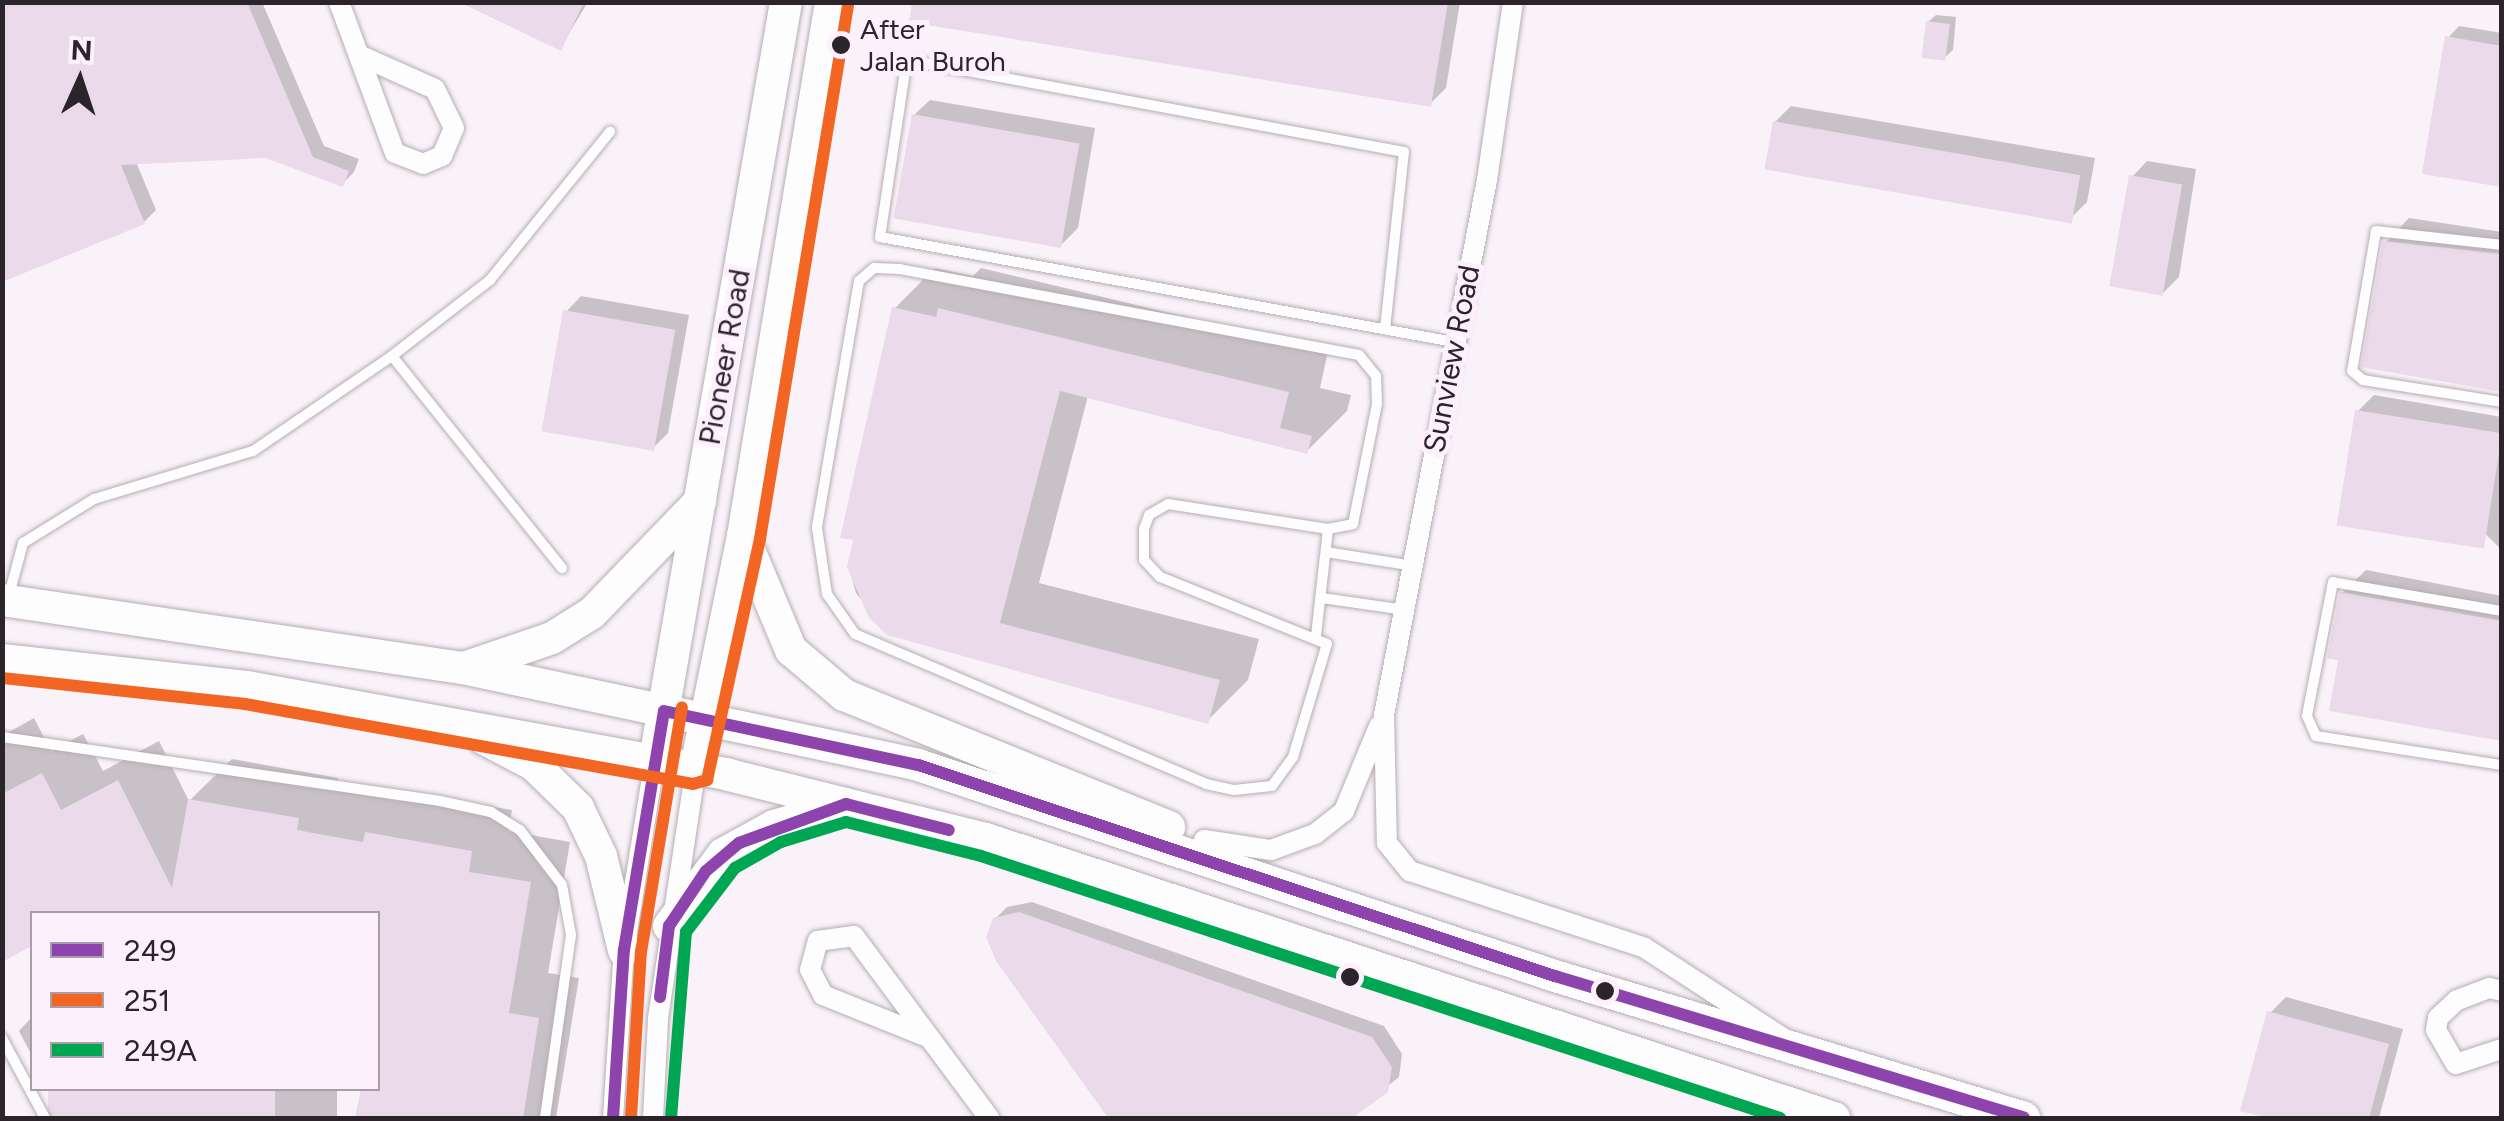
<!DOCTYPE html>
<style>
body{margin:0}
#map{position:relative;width:2504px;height:1121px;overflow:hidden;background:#faf2f9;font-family:Figtree,sans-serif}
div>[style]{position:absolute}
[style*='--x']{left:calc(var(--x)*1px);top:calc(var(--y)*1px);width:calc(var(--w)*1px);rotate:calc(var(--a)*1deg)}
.shadow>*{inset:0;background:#0003;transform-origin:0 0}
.building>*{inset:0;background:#ebdae9;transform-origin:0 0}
.roads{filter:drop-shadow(0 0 2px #b4aeb3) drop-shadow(0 0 2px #b4aeb3)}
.service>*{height:10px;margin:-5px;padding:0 5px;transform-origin:5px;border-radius:5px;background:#fefdfe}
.minor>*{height:20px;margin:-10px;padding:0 10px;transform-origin:10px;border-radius:10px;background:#fefdfe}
.primary>*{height:32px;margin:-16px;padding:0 16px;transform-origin:16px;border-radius:16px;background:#fefdfe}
.bus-1>*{height:12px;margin:-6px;padding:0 6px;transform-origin:6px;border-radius:6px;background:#8e44ad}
.bus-2>*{height:12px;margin:-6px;padding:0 6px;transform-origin:6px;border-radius:6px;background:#f26522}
.bus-3>*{height:12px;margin:-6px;padding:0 6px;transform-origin:6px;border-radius:6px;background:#00a651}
.dots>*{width:28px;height:28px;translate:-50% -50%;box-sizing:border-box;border:5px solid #fdeffb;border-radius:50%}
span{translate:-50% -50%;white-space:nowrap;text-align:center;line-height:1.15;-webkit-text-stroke:10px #fdeffb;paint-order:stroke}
.bus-label{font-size:28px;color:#2b242a}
.left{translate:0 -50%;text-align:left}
.street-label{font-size:30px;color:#2b242a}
.frame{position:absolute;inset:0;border:5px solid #2b242a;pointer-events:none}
.legend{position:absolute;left:30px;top:911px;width:350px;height:180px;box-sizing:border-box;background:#fdeffb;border:2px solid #a99ea7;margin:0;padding:12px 18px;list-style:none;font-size:30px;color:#2b242a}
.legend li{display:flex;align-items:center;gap:20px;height:50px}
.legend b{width:50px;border:2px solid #a99ea7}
.north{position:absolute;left:30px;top:30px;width:100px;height:100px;-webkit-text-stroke:8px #fdeffb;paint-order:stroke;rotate:3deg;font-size:28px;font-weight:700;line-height:40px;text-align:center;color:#2b242a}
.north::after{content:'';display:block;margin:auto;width:35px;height:45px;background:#2b242a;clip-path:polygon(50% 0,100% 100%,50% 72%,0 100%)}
</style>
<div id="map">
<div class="shadow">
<i style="clip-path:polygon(2px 2px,262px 2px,324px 146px,359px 159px,354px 172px,342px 184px,266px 156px,136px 162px,156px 210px,144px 222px)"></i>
<i style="clip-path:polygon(465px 2px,588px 2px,560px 48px)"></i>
<i style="clip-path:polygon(914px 2px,1460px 2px,1446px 88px,1430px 104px)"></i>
<i style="clip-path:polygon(1936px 15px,1956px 17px,1953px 50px,1945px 57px,1928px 22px)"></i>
<i style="clip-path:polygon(2459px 26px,2502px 33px,2502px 185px,2448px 38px)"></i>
<i style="clip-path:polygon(930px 100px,1095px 128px,1078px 228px,1062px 244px,914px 115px)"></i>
<i style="clip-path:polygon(1791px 106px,2095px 158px,2087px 202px,2071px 218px,1775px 122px)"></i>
<i style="clip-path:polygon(2147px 161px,2196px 169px,2179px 277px,2163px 293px,2132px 177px)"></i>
<i style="clip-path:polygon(2409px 218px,2502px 232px,2502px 389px,2386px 242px)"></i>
<i style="clip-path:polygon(935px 268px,973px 276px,981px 268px,1328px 351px,1320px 388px,1351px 395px,1347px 411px,1306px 452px,1088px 396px,1039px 583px,1259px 639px,1248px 680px,1207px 721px,889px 633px,856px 593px,849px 567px,894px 309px)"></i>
<i style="clip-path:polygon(581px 296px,689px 315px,668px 433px,652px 449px,566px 312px)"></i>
<i style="clip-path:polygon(2374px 395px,2502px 417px,2502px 550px,2358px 411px)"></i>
<i style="clip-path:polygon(2366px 570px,2502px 596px,2502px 738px,2341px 658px,2342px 593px)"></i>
<i style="clip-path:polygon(34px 718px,51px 751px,83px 734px,103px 771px,159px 741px,189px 801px,232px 759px,338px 778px,336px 790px,400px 801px,408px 792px,512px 810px,508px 831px,570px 842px,548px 973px,579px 978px,556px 1118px,358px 1118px,363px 1088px,378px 1088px,378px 914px,32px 914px,32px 943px,2px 959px,2px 736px)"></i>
<i style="clip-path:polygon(1032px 902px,1384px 1026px,1402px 1054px,1399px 1077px,1348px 1118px,1111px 1118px,999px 960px,995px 919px,1007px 907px)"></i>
<i style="clip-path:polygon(2286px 997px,2403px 1029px,2379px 1118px,2277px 1118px,2243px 1109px,2270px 1013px)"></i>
<i style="clip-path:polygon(32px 1017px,32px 1056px,19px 1031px)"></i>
<i style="left:51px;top:1088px;width:286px;height:34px"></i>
</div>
<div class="building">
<i style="clip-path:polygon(2px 2px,247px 2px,313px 157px,349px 171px,343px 187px,266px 158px,121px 165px,145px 224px,2px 282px)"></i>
<i style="clip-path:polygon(459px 2px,584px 2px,561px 51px)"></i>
<i style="clip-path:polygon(912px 2px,1448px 2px,1431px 107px,909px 22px)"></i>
<i style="left:1926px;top:21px;width:24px;height:37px;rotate:7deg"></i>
<i style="clip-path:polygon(2445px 36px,2502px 46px,2502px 187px,2422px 174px)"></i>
<i style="left:912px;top:114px;width:170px;height:106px;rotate:10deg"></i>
<i style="left:1773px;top:121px;width:312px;height:49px;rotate:10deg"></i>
<i style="left:2129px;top:175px;width:54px;height:113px;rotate:10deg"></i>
<i style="clip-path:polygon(2383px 241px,2502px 254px,2502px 392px,2361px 367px)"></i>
<i style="clip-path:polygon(892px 307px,936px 317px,938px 308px,1289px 392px,1280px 428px,1312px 436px,1307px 454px,1060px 391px,1000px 623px,1220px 680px,1208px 724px,887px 635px,869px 618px,847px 567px,853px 540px,840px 538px)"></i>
<i style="left:563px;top:310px;width:114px;height:123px;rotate:10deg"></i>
<i style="left:2355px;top:410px;width:149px;height:117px;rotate:9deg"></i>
<i style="clip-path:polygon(2340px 592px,2502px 621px,2502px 741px,2329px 711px,2338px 660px,2327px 658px)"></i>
<i style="clip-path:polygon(42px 773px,61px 810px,118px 780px,172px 888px,188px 799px,299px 818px,297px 830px,363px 842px,365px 832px,472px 851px,469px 872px,531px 882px,509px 1013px,539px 1018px,523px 1118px,355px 1118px,361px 1088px,378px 1088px,378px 914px,32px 914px,32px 946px,2px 962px,2px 794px)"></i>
<i style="clip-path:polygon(1019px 912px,1372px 1037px,1392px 1067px,1388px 1092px,1352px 1118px,1108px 1118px,996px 961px,986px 937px,993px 918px)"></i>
<i style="clip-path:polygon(2267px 1011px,2389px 1044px,2369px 1118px,2268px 1118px,2240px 1111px)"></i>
<i style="left:48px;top:1088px;width:227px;height:34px"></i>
</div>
<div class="roads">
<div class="service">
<i style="--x:2502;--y:245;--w:127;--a:-173.7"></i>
<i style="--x:2376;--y:231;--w:142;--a:99.7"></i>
<i style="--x:2352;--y:371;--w:14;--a:39"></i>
<i style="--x:2363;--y:380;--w:141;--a:9"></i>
<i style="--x:1385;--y:329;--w:178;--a:-83.9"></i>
<i style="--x:1404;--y:152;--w:497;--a:-169.5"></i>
<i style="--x:915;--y:61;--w:10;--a:156"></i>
<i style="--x:906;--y:65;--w:174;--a:98.6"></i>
<i style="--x:880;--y:237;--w:584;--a:10.37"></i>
<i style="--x:392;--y:356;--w:272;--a:51.3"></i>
<i style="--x:1326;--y:552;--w:88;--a:9.1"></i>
<i style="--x:9;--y:595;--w:54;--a:-74.9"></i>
<i style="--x:23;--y:543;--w:84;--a:-31.8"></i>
<i style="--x:94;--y:499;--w:166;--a:-16.8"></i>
<i style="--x:253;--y:451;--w:168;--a:-34.4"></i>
<i style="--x:392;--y:356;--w:124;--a:-37.8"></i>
<i style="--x:490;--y:280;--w:191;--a:-51"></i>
<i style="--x:1322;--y:598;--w:84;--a:8.2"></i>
<i style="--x:2502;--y:611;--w:171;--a:-170.3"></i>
<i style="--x:2333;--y:582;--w:136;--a:101"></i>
<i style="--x:2307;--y:716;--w:22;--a:66"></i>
<i style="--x:2316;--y:736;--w:188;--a:8.9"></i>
<i style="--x:1316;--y:636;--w:108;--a:-83.6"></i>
<i style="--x:1328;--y:529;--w:25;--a:-11"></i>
<i style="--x:1353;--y:524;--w:122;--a:-78.7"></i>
<i style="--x:1377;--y:404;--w:28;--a:-92"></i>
<i style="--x:1376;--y:376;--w:27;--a:-129"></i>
<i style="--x:1359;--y:355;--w:467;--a:-169.4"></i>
<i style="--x:900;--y:269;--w:26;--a:-178"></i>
<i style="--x:874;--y:268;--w:20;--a:139"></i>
<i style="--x:859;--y:281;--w:251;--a:99.7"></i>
<i style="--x:817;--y:528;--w:67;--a:81.4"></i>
<i style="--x:827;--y:594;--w:49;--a:55"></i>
<i style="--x:855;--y:634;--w:382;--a:23.1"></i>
<i style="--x:1206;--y:784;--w:29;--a:12"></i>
<i style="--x:1234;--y:790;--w:38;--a:-6"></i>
<i style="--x:1272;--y:786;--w:36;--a:-54"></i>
<i style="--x:1293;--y:757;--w:118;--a:-73.3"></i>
<i style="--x:1327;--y:644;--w:180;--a:-158.1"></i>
<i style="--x:1160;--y:577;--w:23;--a:-133"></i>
<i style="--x:1144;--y:560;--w:31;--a:-90"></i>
<i style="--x:1144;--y:529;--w:15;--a:-70"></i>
<i style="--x:1149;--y:515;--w:22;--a:-30"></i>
<i style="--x:1168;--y:504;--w:162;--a:8.9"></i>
<i style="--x:2;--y:737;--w:443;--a:8.3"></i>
<i style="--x:440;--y:801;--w:52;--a:12.2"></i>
<i style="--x:491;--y:812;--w:34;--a:32"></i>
<i style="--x:520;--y:830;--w:69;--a:52.6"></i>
<i style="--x:562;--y:885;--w:51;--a:79.8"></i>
<i style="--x:571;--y:935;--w:185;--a:98.1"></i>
<i style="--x:2;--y:1038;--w:91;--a:61.7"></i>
</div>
<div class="minor">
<i style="--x:339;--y:2;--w:161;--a:69.7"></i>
<i style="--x:395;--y:153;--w:30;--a:21"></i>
<i style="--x:423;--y:164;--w:21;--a:-23"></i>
<i style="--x:442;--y:156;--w:30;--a:-67"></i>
<i style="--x:454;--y:128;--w:43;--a:-116"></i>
<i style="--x:435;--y:89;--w:83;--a:-155.9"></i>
<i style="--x:1513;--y:2;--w:180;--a:98.3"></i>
<i style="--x:1487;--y:180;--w:545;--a:100.9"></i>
<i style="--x:1384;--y:715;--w:128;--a:88.7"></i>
<i style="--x:1387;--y:843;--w:36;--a:51"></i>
<i style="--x:1410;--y:871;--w:247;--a:18.1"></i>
<i style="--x:1645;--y:948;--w:165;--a:33.1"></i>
<i style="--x:1204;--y:840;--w:68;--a:8.5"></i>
<i style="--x:1271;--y:850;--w:47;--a:-20"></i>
<i style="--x:1315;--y:834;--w:37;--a:-38"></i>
<i style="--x:1344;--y:811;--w:92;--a:-67.6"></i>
<i style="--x:2502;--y:991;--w:13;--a:-167"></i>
<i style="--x:2489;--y:988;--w:34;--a:159"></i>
<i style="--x:2457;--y:1000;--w:26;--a:137"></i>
<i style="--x:2438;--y:1018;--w:12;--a:99"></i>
<i style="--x:2436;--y:1030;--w:39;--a:60"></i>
<i style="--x:2456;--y:1064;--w:48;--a:-18.1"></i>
<i style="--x:925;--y:1036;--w:110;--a:-158.1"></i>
<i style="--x:823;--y:995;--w:28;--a:-117"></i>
<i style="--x:810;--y:970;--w:30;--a:-75"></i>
<i style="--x:818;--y:941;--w:36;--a:-8"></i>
<i style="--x:854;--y:936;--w:227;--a:53.4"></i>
<i style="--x:613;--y:1118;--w:168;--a:-86.3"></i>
<i style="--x:624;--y:950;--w:193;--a:-80.8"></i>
<i style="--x:653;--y:1118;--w:100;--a:-87.1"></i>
<i style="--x:658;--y:1018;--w:254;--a:-81.4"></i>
</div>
<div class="primary">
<i style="--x:743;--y:536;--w:124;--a:67.2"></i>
<i style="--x:791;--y:650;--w:70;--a:40.3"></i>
<i style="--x:844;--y:695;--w:351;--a:22.1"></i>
<i style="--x:2;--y:600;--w:466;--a:8.4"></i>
<i style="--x:463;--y:668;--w:465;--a:12"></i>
<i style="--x:918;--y:765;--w:671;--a:18.33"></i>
<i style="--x:1555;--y:976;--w:490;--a:16.8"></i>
<i style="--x:2;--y:660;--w:246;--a:6.3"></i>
<i style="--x:247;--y:687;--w:490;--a:10.3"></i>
<i style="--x:729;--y:775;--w:265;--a:14"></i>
<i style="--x:986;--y:839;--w:893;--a:18.21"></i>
<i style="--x:467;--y:667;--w:90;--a:-18.8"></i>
<i style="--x:552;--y:638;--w:47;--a:-32"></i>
<i style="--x:592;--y:613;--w:156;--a:-46"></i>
<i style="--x:483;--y:738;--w:58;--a:27.9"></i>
<i style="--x:534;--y:765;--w:62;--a:44.3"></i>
<i style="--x:578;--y:808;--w:53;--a:64.4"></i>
<i style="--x:601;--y:856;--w:97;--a:76.3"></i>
<i style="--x:655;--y:759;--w:768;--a:-80.18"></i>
<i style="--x:696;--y:767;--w:236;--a:-78.5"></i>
<i style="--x:743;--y:536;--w:541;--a:-80.64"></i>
<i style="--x:669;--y:926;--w:90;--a:-53.1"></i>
<i style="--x:723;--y:854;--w:58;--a:-28.8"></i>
<i style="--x:774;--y:826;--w:75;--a:-17"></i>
</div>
</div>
<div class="bus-1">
<i style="--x:660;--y:997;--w:72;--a:-82.8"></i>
<i style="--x:669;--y:926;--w:66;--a:-56.1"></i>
<i style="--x:706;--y:871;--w:43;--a:-40.3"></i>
<i style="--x:739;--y:843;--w:114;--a:-20"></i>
<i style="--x:846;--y:804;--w:106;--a:14.2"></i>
<i style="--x:613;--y:1118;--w:168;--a:-86.3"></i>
<i style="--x:624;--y:950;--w:242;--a:-80.5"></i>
<i style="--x:664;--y:711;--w:260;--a:12"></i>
<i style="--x:918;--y:765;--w:671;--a:18.33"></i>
<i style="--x:1555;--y:976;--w:490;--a:16.8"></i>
</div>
<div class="bus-2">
<i style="--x:2;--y:678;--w:244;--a:6.1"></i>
<i style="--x:245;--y:704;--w:455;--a:10.1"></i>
<i style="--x:693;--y:784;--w:15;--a:-16"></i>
<i style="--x:707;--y:780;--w:247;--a:-77.6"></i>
<i style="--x:760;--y:539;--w:541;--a:-80.64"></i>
<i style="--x:631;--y:1118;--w:166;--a:-86.6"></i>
<i style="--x:641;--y:952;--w:248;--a:-80.5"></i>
</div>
<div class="bus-3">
<i style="--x:671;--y:1118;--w:187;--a:-85.4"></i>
<i style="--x:686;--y:932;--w:81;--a:-52.6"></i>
<i style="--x:735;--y:868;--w:53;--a:-29.5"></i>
<i style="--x:781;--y:842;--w:68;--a:-17.1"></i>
<i style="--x:846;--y:822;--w:139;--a:14.1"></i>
<i style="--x:981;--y:856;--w:841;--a:18.15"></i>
</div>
<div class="dots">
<i style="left:841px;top:45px;background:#2b242a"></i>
<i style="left:1350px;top:977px;background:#2b242a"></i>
<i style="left:1605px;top:991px;background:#2b242a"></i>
</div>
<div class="bus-label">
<span class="left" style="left:860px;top:45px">After<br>Jalan Buroh</span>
</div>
<div class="street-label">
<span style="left:725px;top:357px;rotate:-80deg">Pioneer Road</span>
<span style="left:1452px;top:359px;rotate:-79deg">Sunview Road</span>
</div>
<div class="frame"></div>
<ul class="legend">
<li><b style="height:12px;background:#8e44ad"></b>249</li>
<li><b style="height:12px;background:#f26522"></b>251</li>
<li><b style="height:12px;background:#00a651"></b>249A</li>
</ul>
<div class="north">N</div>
</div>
